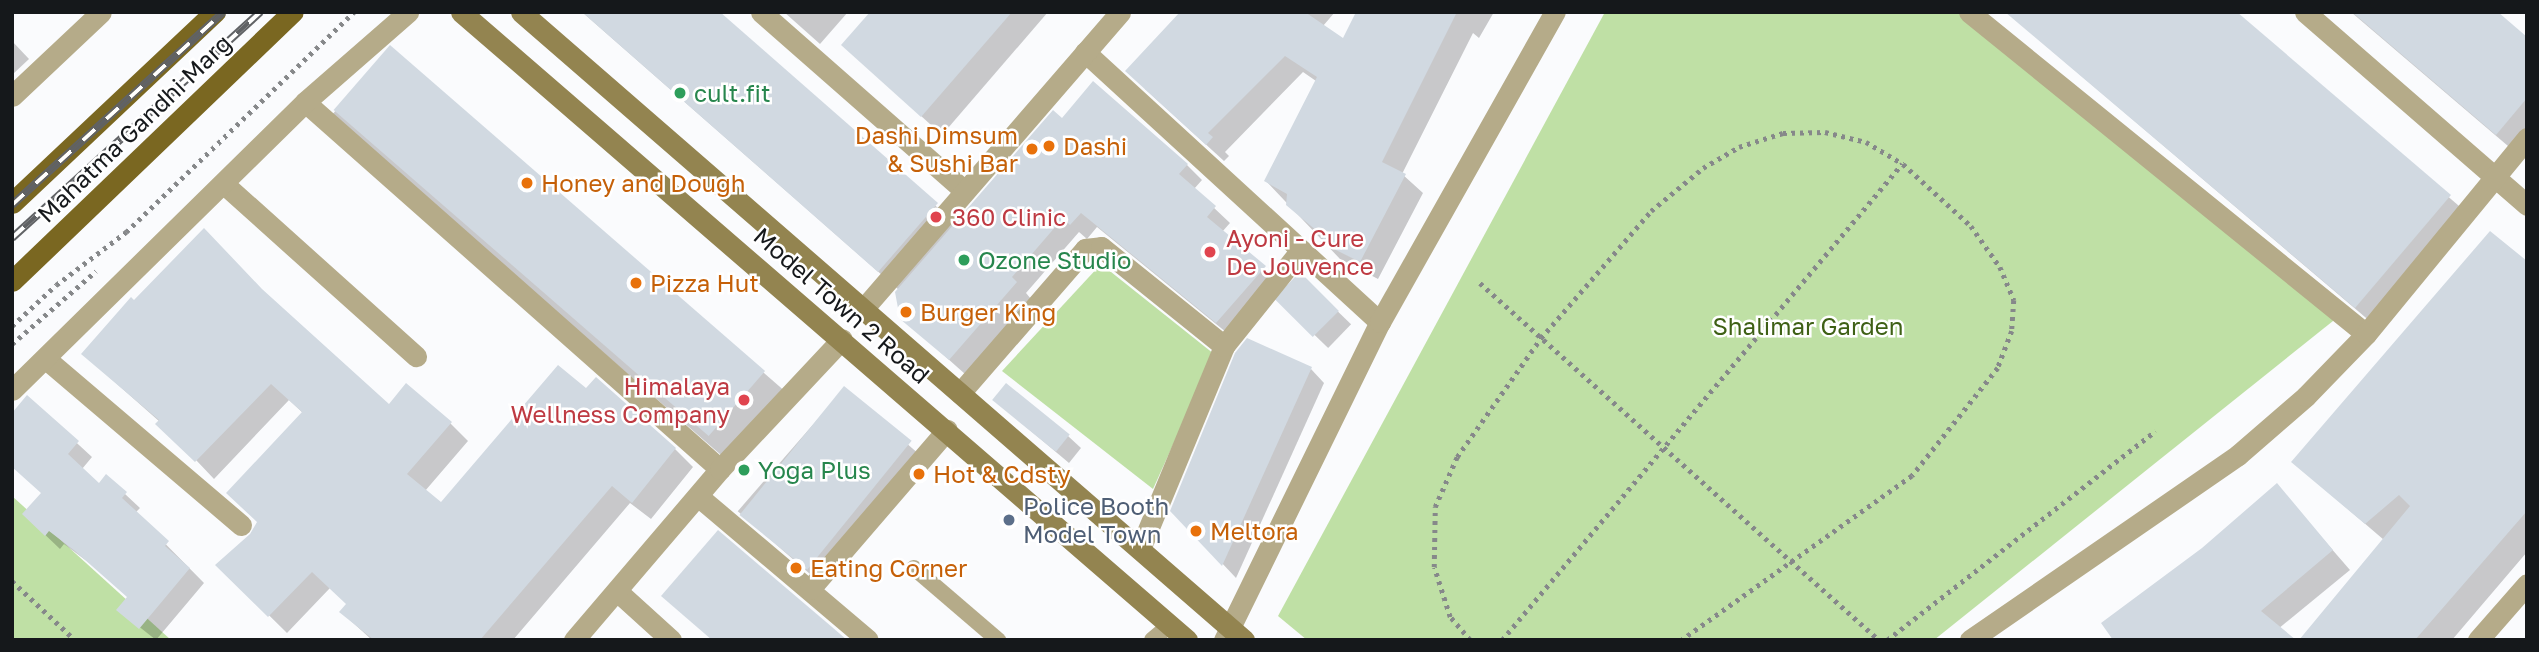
<!DOCTYPE html>
<style>
body{margin:0}
#map{position:relative;width:2539px;height:652px;overflow:hidden;background:#fafbfd;font-family:"Golos Text",sans-serif}
div>[style]{position:absolute}
[style*='--x']{left:calc(var(--x)*1px);top:calc(var(--y)*1px);width:calc(var(--w)*1px);rotate:calc(var(--a)*1deg)}
.green>*{inset:0;background:#bfe0a5}
.shadow>*{inset:0;background:#0003;transform-origin:0 0}
.building>*{inset:0;background:#d1d9e1;transform-origin:0 0}
.path>*{height:4.5px;margin-top:-2.25px;transform-origin:0;background:repeating-linear-gradient(90deg,#86888a 0 3.5px,transparent 0 8.5px)}
.lane>*{height:16px;margin:-8px;padding:0 8px;transform-origin:8px;border-radius:8px;background:#b5ab89}
.street>*{height:21px;margin:-10.5px;padding:0 10.5px;transform-origin:10.5px;border-radius:10.5px;background:#b5ab89}
.secondary>*{height:21px;margin:-10.5px;padding:0 10.5px;transform-origin:10.5px;border-radius:10.5px;background:#938450}
.primary>*{height:21px;margin:-10.5px;padding:0 10.5px;transform-origin:10.5px;border-radius:10.5px;background:#7a6721}
.rail>*{height:8px;margin-top:-4px;transform-origin:0;background:repeating-linear-gradient(90deg,#fff 0 16px,#606265 0 32px);box-sizing:border-box;border-block:2px solid #606265}
.dots>*{width:19px;height:19px;translate:-50% -50%;box-sizing:border-box;border:4px solid #fff;border-radius:50%}
span{translate:-50% -50%;white-space:nowrap;text-align:center;line-height:1.15;-webkit-text-stroke:5px #fff;paint-order:stroke}
.leisure-label{font-size:24px;color:#27864d}
.left{translate:0 -50%;text-align:left}
.street-label{font-size:24px;color:#15181b}
.food-label{font-size:24px;color:#c56008}
.right{translate:-100% -50%;text-align:right}
.health-label{font-size:24px;color:#be3a42}
.park-label{font-size:24px;color:#3e6015}
.service-label{font-size:24px;color:#4e5e75}
.frame{position:absolute;inset:0;border:14px solid #15181b;pointer-events:none}
</style>
<div id="map">
<div class="green">
<i style="clip-path:polygon(1605px 12px,1959px 12px,2338px 317px,1934px 640px,1307px 640px,1278px 616px)"></i>
<i style="clip-path:polygon(1101px 264px,1214px 354px,1153px 489px,1002px 371px)"></i>
<i style="clip-path:polygon(12px 496px,171px 640px,12px 640px)"></i>
</div>
<div class="shadow">
<i style="clip-path:polygon(582px 12px,718px 12px,956px 224px,1062px 120px,1187px 165px,1202px 180px,1194px 189px,1230px 223px,1222px 232px,1280px 283px,1232px 337px,1097px 227px,1087px 239px,1079px 232px,1026px 293px,1031px 299px,965px 374px,902px 318px,899px 290px)"></i>
<i style="clip-path:polygon(784px 12px,848px 12px,820px 44px)"></i>
<i style="clip-path:polygon(872px 12px,1048px 12px,942px 135px,843px 45px)"></i>
<i style="clip-path:polygon(1182px 12px,1335px 12px,1323px 26px,1344px 40px,1358px 12px,1494px 12px,1479px 38px,1473px 33px,1402px 174px,1423px 193px,1378px 279px,1340px 259px,1266px 181px,1316px 81px,1303px 72px,1225px 152px,1229px 156px,1224px 161px,1145px 89px)"></i>
<i style="clip-path:polygon(2006px 12px,2234px 12px,2466px 212px,2372px 323px)"></i>
<i style="clip-path:polygon(2351px 12px,2495px 12px,2527px 39px,2527px 138px,2515px 152px)"></i>
<i style="clip-path:polygon(12px 41px,29px 59px,12px 75px)"></i>
<i style="left:390px;top:48px;width:529px;height:90px;rotate:41deg"></i>
<i style="clip-path:polygon(2527px 264px,2527px 552px,2452px 640px,2301px 640px,2384px 540px,2293px 462px)"></i>
<i style="left:1300px;top:275px;width:71px;height:33px;rotate:44deg"></i>
<i style="clip-path:polygon(267px 296px,389px 406px,450px 423px,468px 441px,425px 491px,441px 504px,586px 390px,675px 449px,693px 467px,651px 519px,630px 503px,513px 640px,372px 640px,341px 612px,347px 604px,330px 588px,287px 633px,218px 565px,252px 535px,303px 413px,289px 400px,214px 479px,160px 422px,83px 354px,135px 302px)"></i>
<i style="clip-path:polygon(1311px 369px,1324px 383px,1236px 578px,1172px 510px)"></i>
<i style="left:844px;top:389px;width:111px;height:162px;rotate:41deg"></i>
<i style="clip-path:polygon(28px 398px,92px 457px,82px 469px,99px 485px,125px 494px,140px 508px,135px 513px,204px 583px,156px 640px,118px 610px,129px 597px,92px 565px,64px 544px,60px 549px,38px 528px,43px 494px)"></i>
<i style="clip-path:polygon(994px 400px,1068px 436px,1081px 448px,1069px 463px)"></i>
<i style="clip-path:polygon(2277px 486px,2350px 570px,2278px 629px,2115px 640px,2203px 549px)"></i>
</div>
<div class="building">
<i style="clip-path:polygon(582px 12px,720px 12px,938px 203px,878px 272px)"></i>
<i style="clip-path:polygon(870px 12px,1012px 12px,921px 117px,841px 45px)"></i>
<i style="clip-path:polygon(1180px 12px,1305px 12px,1343px 38px,1356px 12px,1457px 12px,1382px 162px,1406px 174px,1360px 262px,1320px 242px,1324px 237px,1286px 205px,1287px 194px,1264px 181px,1317px 77px,1285px 56px,1208px 133px,1213px 137px,1206px 145px,1125px 71px)"></i>
<i style="clip-path:polygon(2005px 12px,2237px 12px,2451px 195px,2355px 308px)"></i>
<i style="clip-path:polygon(2352px 12px,2498px 12px,2527px 37px,2527px 98px,2496px 135px)"></i>
<i style="left:390px;top:45px;width:497px;height:86px;rotate:41deg"></i>
<i style="clip-path:polygon(1093px 81px,1188px 164px,1179px 174px,1216px 206px,1207px 217px,1266px 266px,1216px 323px,1081px 213px,1070px 225px,1063px 218px,1012px 277px,1017px 282px,949px 360px,900px 319px,895px 292px,1053px 110px,1062px 118px)"></i>
<i style="clip-path:polygon(204px 228px,262px 289px,389px 404px,406px 383px,452px 422px,407px 474px,441px 502px,558px 365px,586px 388px,596px 377px,676px 448px,632px 503px,612px 486px,480px 640px,374px 640px,339px 612px,346px 604px,312px 572px,268px 617px,215px 565px,250px 534px,257px 522px,226px 493px,302px 412px,271px 384px,195px 462px,155px 424px,159px 420px,81px 354px,131px 297px,134px 300px)"></i>
<i style="clip-path:polygon(2490px 231px,2527px 261px,2527px 511px,2415px 640px,2299px 640px,2410px 506px,2399px 495px,2365px 524px,2291px 462px)"></i>
<i style="left:1300px;top:272px;width:55px;height:37px;rotate:45deg"></i>
<i style="clip-path:polygon(1247px 338px,1312px 367px,1222px 566px,1170px 511px,1235px 353px)"></i>
<i style="left:1006px;top:383px;width:82px;height:22px;rotate:39deg"></i>
<i style="left:844px;top:386px;width:87px;height:166px;rotate:39deg"></i>
<i style="clip-path:polygon(27px 395px,79px 441px,68px 454px,99px 483px,106px 474px,127px 492px,122px 498px,169px 541px,165px 546px,190px 568px,139px 629px,116px 610px,127px 597px,75px 551px,49px 531px,45px 536px,22px 514px,41px 493px,12px 467px,12px 413px)"></i>
<i style="clip-path:polygon(2277px 483px,2333px 550px,2261px 611px,2296px 640px,2113px 640px,2101px 623px,2202px 548px)"></i>
<i style="clip-path:polygon(718px 530px,832px 627px,847px 640px,712px 640px,661px 596px)"></i>
</div>
<div class="path">
<i style="--x:1480;--y:283;--w:535;--a:41.82"></i>
<i style="--x:12;--y:326;--w:60;--a:-43"></i>
<i style="--x:56;--y:285;--w:88;--a:-37.1"></i>
<i style="--x:126;--y:232;--w:317;--a:-44"></i>
<i style="--x:12;--y:344;--w:111;--a:-41"></i>
<i style="--x:12;--y:581;--w:86;--a:43.1"></i>
<i style="--x:1470;--y:640;--w:30;--a:-131"></i>
<i style="--x:1450;--y:617;--w:52;--a:-107.7"></i>
<i style="--x:1434;--y:567;--w:60;--a:-89"></i>
<i style="--x:1435;--y:507;--w:55;--a:-66.3"></i>
<i style="--x:1457;--y:457;--w:146;--a:-54.8"></i>
<i style="--x:1541;--y:338;--w:168;--a:-49.1"></i>
<i style="--x:1651;--y:211;--w:67;--a:-39.6"></i>
<i style="--x:1703;--y:168;--w:42;--a:-30.3"></i>
<i style="--x:1739;--y:147;--w:46;--a:-17.7"></i>
<i style="--x:1783;--y:133;--w:42;--a:-1.4"></i>
<i style="--x:1825;--y:132;--w:42;--a:13.7"></i>
<i style="--x:1866;--y:142;--w:43;--a:30.7"></i>
<i style="--x:1903;--y:164;--w:92;--a:42.4"></i>
<i style="--x:1971;--y:226;--w:50;--a:54.7"></i>
<i style="--x:2000;--y:267;--w:36;--a:67"></i>
<i style="--x:2014;--y:300;--w:31;--a:94"></i>
<i style="--x:2012;--y:331;--w:40;--a:111"></i>
<i style="--x:1998;--y:368;--w:138;--a:128.5"></i>
<i style="--x:1912;--y:476;--w:282;--a:144.5"></i>
<i style="--x:1502;--y:640;--w:622;--a:-49.96"></i>
<i style="--x:1887;--y:640;--w:340;--a:-37.9"></i>
</div>
<div class="lane">
<i style="--x:914;--y:568;--w:111;--a:40.6"></i>
<i style="--x:1152;--y:640;--w:23;--a:-40"></i>
</div>
<div class="street">
<i style="--x:761;--y:12;--w:271;--a:41.3"></i>
<i style="--x:1969;--y:12;--w:511;--a:39.04"></i>
<i style="--x:2305;--y:12;--w:294;--a:41"></i>
<i style="--x:1085;--y:52;--w:400;--a:42.5"></i>
<i style="--x:12;--y:96;--w:122;--a:-43.3"></i>
<i style="--x:305;--y:102;--w:554;--a:41.49"></i>
<i style="--x:224;--y:184;--w:258;--a:41.9"></i>
<i style="--x:864;--y:308;--w:391;--a:-49.1"></i>
<i style="--x:46;--y:359;--w:256;--a:40.4"></i>
<i style="--x:12;--y:390;--w:411;--a:-44.5"></i>
<i style="--x:305;--y:102;--w:137;--a:-41.1"></i>
<i style="--x:960;--y:393;--w:191;--a:-49"></i>
<i style="--x:1085;--y:249;--w:16;--a:-7"></i>
<i style="--x:1101;--y:247;--w:158;--a:38.8"></i>
<i style="--x:699;--y:497;--w:221;--a:40.2"></i>
<i style="--x:1140;--y:549;--w:220;--a:-67.5"></i>
<i style="--x:1224;--y:346;--w:123;--a:-51.3"></i>
<i style="--x:810;--y:589;--w:210;--a:-49.3"></i>
<i style="--x:617;--y:591;--w:73;--a:42.2"></i>
<i style="--x:574;--y:640;--w:225;--a:-49.5"></i>
<i style="--x:720;--y:469;--w:178;--a:-46.8"></i>
<i style="--x:1224;--y:640;--w:354;--a:-63.9"></i>
<i style="--x:1380;--y:322;--w:356;--a:-60.6"></i>
<i style="--x:1970;--y:640;--w:326;--a:-34.6"></i>
<i style="--x:2238;--y:455;--w:90;--a:-40.9"></i>
<i style="--x:2306;--y:396;--w:86;--a:-45.9"></i>
<i style="--x:2366;--y:334;--w:254;--a:-50.6"></i>
<i style="--x:2478;--y:640;--w:74;--a:-48.8"></i>
</div>
<div class="secondary">
<i style="--x:461;--y:12;--w:960;--a:40.86"></i>
<i style="--x:521;--y:12;--w:958;--a:40.98"></i>
</div>
<div class="primary">
<i style="--x:12;--y:203;--w:279;--a:-43.3"></i>
<i style="--x:12;--y:281;--w:389;--a:-43.8"></i>
</div>
<div class="rail">
<i style="--x:12;--y:205;--w:286;--a:-42.4"></i>
<i style="--x:12;--y:238;--w:336;--a:-42.3"></i>
</div>
<div class="dots">
<i style="left:680px;top:93px;background:#2e9e5b"></i>
<i style="left:1049px;top:146px;background:#e8710a"></i>
<i style="left:1032px;top:149px;background:#e8710a"></i>
<i style="left:527px;top:183px;background:#e8710a"></i>
<i style="left:936px;top:217px;background:#e0444e"></i>
<i style="left:1210px;top:252px;background:#e0444e"></i>
<i style="left:964px;top:260px;background:#2e9e5b"></i>
<i style="left:636px;top:283px;background:#e8710a"></i>
<i style="left:906px;top:312px;background:#e8710a"></i>
<i style="left:744px;top:400px;background:#e0444e"></i>
<i style="left:744px;top:470px;background:#2e9e5b"></i>
<i style="left:919px;top:474px;background:#e8710a"></i>
<i style="left:1009px;top:520px;background:#5c6f8a"></i>
<i style="left:1196px;top:531px;background:#e8710a"></i>
<i style="left:796px;top:568px;background:#e8710a"></i>
</div>
<div class="leisure-label">
<span class="left" style="left:694px;top:93px">cult.fit</span>
<span class="left" style="left:978px;top:260px">Ozone Studio</span>
<span class="left" style="left:758px;top:470px">Yoga Plus</span>
</div>
<div class="street-label">
<span style="left:134px;top:128px;rotate:-44deg">Mahatma Gandhi Marg</span>
<span style="left:842px;top:305px;rotate:41deg">Model Town 2 Road</span>
</div>
<div class="food-label">
<span class="right" style="left:1018px;top:149px">Dashi Dimsum<br>&amp; Sushi Bar</span>
<span class="left" style="left:1063px;top:146px">Dashi</span>
<span class="left" style="left:541px;top:183px">Honey and Dough</span>
<span class="left" style="left:650px;top:283px">Pizza Hut</span>
<span class="left" style="left:920px;top:312px">Burger King</span>
<span class="left" style="left:933px;top:474px">Hot &amp; Cdsty</span>
<span class="left" style="left:1210px;top:531px">Meltora</span>
<span class="left" style="left:810px;top:568px">Eating Corner</span>
</div>
<div class="health-label">
<span class="left" style="left:952px;top:217px">360 Clinic</span>
<span class="left" style="left:1226px;top:252px">Ayoni - Cure<br>De Jouvence</span>
<span class="right" style="left:730px;top:400px">Himalaya<br>Wellness Company</span>
</div>
<div class="park-label">
<span style="left:1808px;top:326px">Shalimar Garden</span>
</div>
<div class="service-label">
<span class="left" style="left:1023px;top:520px">Police Booth<br>Model Town</span>
</div>
<div class="frame"></div>
</div>
